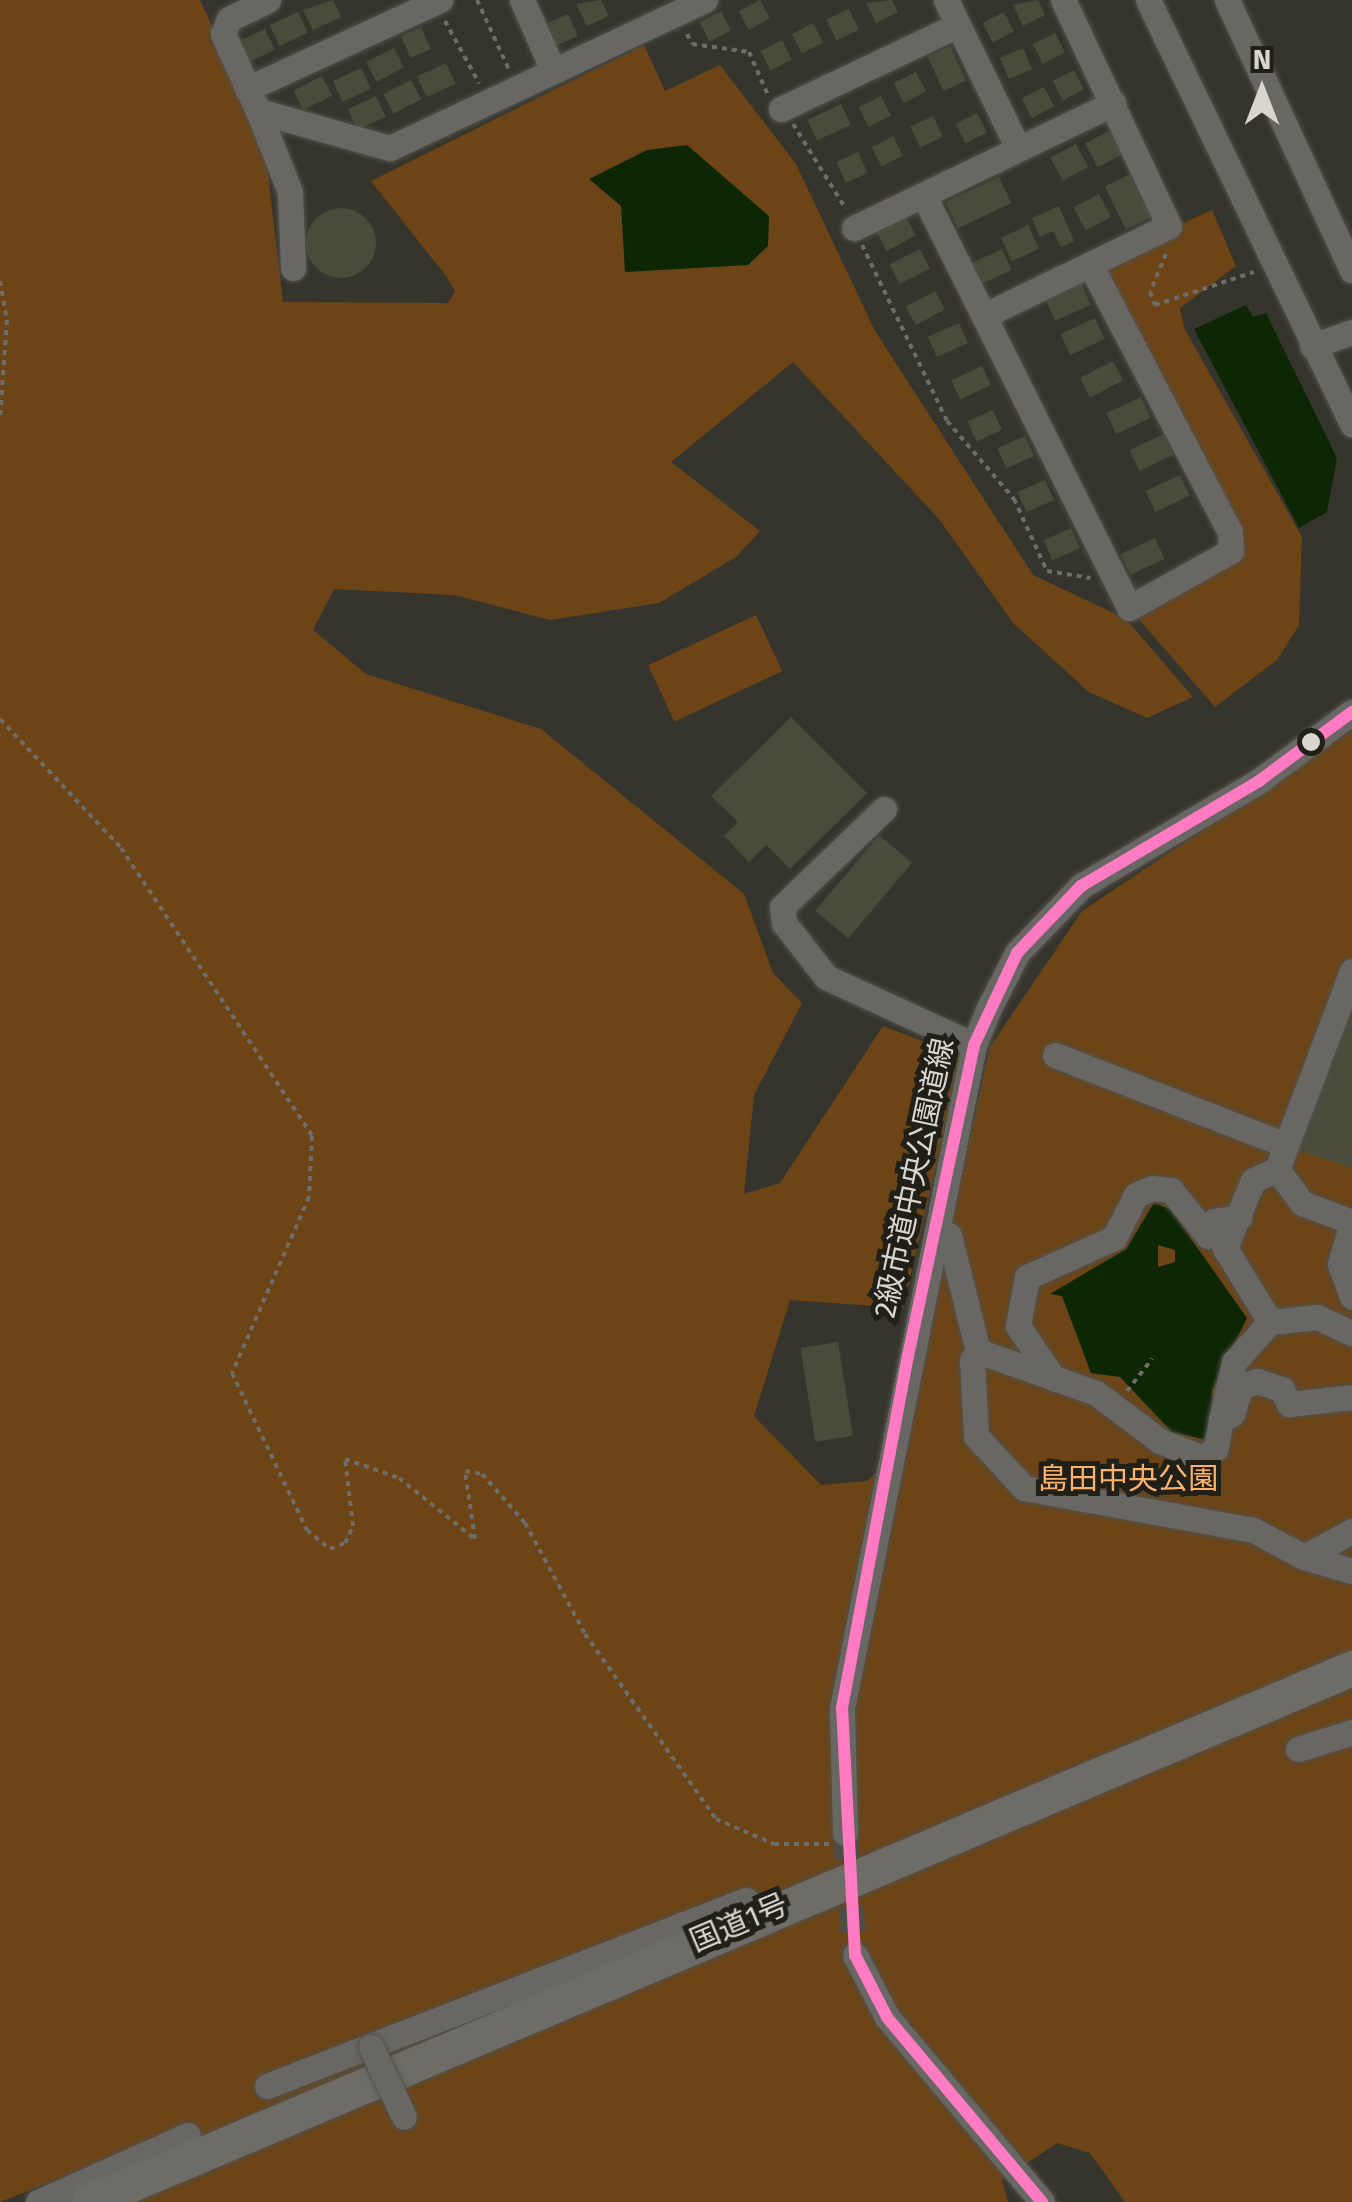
<!DOCTYPE html>
<meta charset="utf-8">
<style>
body{margin:0}
#map{position:relative;width:1352px;height:2202px;overflow:hidden;background:#36352d;font-family:"Fira Sans","Noto Sans JP",sans-serif}
div>[style]{position:absolute}
[style*='--x']{left:calc(var(--x)*1px);top:calc(var(--y)*1px);width:calc(var(--w)*1px);rotate:calc(var(--a)*1deg)}
.green>*{inset:0;background:#6c4416;transform-origin:0 0}
.water>*{inset:0;background:#0d2704}
.building>*{inset:0;background:#4a4b3a;transform-origin:0 0}
.round{border-radius:50%}
.minor-tunnel>*{height:25px;margin-top:-12.5px;transform-origin:0;background:repeating-linear-gradient(90deg,#4e4d45 0 25px,transparent 0 37px)}
.path>*{height:4px;margin-top:-2px;transform-origin:0;background:repeating-linear-gradient(90deg,#6e6d69 0 5px,transparent 0 10px)}
.roads{filter:drop-shadow(0 0 2px #52514b) drop-shadow(0 0 2px #52514b)}
.minor>*{height:25px;margin:-12.5px;padding:0 12.5px;transform-origin:12.5px;border-radius:12.5px;background:#686764}
.highway>*{height:35px;margin:-17.5px;padding:0 17.5px;transform-origin:17.5px;border-radius:17.5px;background:#6d6c67}
.bridges{filter:drop-shadow(0 0 2px #52514b) drop-shadow(0 0 2px #52514b)}
.minor-bridge>*{height:25px;margin:-12.5px;padding:0 12.5px;transform-origin:12.5px;border-radius:12.5px;background:#686764}
.bus-1>*{height:12px;margin:-6px;padding:0 6px;transform-origin:6px;border-radius:6px;background:#fe7ac1}
.dots>*{width:28px;height:28px;translate:-50% -50%;box-sizing:border-box;border:5px solid #201f18;border-radius:50%}
span{translate:-50% -50%;white-space:nowrap;text-align:center;line-height:1.15;-webkit-text-stroke:10px #201f18;paint-order:stroke}
.street-label{font-size:30px;color:#d8d6cd}
.park-label{font-size:30px;color:#fab169}
.north{position:absolute;left:1212px;top:40px;width:100px;height:100px;-webkit-text-stroke:8px #201f18;paint-order:stroke;rotate:0deg;font-size:28px;font-weight:700;line-height:40px;text-align:center;color:#d8d6cd}
.north::after{content:'';display:block;margin:auto;width:35px;height:45px;background:#d8d6cd;clip-path:polygon(50% 0,100% 100%,50% 72%,0 100%)}
</style>
<div id="map">
<div class="green">
<i style="clip-path:polygon(0 0,200px 0,264px 140px,283px 302px,448px 303px,455px 291px,446px 276px,371px 181px,644px 45px,665px 91px,720px 65px,796px 164px,875px 331px,1033px 575px,1126px 619px,1193px 697px,1147px 718px,1089px 692px,1014px 624px,939px 519px,793px 362px,671px 462px,760px 531px,736px 557px,659px 603px,550px 620px,454px 595px,334px 589px,313px 630px,366px 674px,541px 729px,744px 894px,773px 973px,802px 1003px,754px 1095px,744px 1194px,780px 1183px,883px 1026px,962px 1056px,903px 1308px,790px 1300px,754px 1416px,821px 1485px,867px 1481px,900px 1452px,990px 1047px,1082px 911px,1352px 730px,1352px 2202px,1125px 2202px,1090px 2153px,1057px 2143px,1002px 2180px,1008px 2202px,107px 2202px,189px 2127px,0 2202px)"></i>
<i style="clip-path:polygon(1212px 210px,1236px 266px,1180px 308px,1184px 328px,1302px 537px,1299px 625px,1277px 660px,1215px 707px,1137px 617px,1242px 540px,1096px 263px)"></i>
<i style="left:756px;top:615px;width:62px;height:119px;rotate:65deg"></i>
</div>
<div class="water">
<i style="clip-path:polygon(687px 145px,769px 216px,768px 246px,748px 265px,625px 272px,621px 206px,589px 179px,647px 150px)"></i>
<i style="clip-path:polygon(1246px 305px,1253px 317px,1266px 313px,1337px 458px,1327px 512px,1299px 528px,1194px 329px)"></i>
<i style="clip-path:polygon(evenodd,1154px 1203px,1170px 1209px,1247px 1318px,1212px 1390px,1212px 1432px,1203px 1439px,1172px 1432px,1120px 1377px,1091px 1373px,1062px 1296px,1050px 1294px,1126px 1249px,1154px 1203px,1158px 1245px,1175px 1250px,1175px 1262px,1158px 1267px,1158px 1245px)"></i>
</div>
<div class="building">
<i style="clip-path:polygon(333px 0,341px 17px,313px 30px,303px 10px)"></i>
<i style="clip-path:polygon(601px 0,609px 16px,587px 26px,576px 4px)"></i>
<i style="left:760px;top:0;width:21px;height:24px;rotate:62deg"></i>
<i style="clip-path:polygon(892px 0,898px 12px,876px 23px,866px 3px)"></i>
<i style="clip-path:polygon(1038px 0,1045px 15px,1023px 26px,1013px 5px)"></i>
<i style="left:849px;top:9px;width:23px;height:25px;rotate:65deg"></i>
<i style="left:721px;top:11px;width:22px;height:24px;rotate:63deg"></i>
<i style="left:298px;top:12px;width:23px;height:31px;rotate:65deg"></i>
<i style="left:1004px;top:12px;width:22px;height:24px;rotate:63deg"></i>
<i style="left:568px;top:14px;width:24px;height:25px;rotate:66deg"></i>
<i style="left:813px;top:23px;width:22px;height:24px;rotate:63deg"></i>
<i style="left:421px;top:27px;width:24px;height:22px;rotate:66deg"></i>
<i style="left:265px;top:29px;width:23px;height:31px;rotate:65deg"></i>
<i style="left:1055px;top:33px;width:22px;height:25px;rotate:63deg"></i>
<i style="left:782px;top:40px;width:22px;height:24px;rotate:63deg"></i>
<i style="left:950px;top:46px;width:38px;height:25px;rotate:65deg"></i>
<i style="left:394px;top:48px;width:22px;height:31px;rotate:63deg"></i>
<i style="left:1023px;top:48px;width:23px;height:25px;rotate:67deg"></i>
<i style="left:446px;top:63px;width:23px;height:32px;rotate:65deg"></i>
<i style="left:361px;top:68px;width:23px;height:31px;rotate:65deg"></i>
<i style="left:1074px;top:70px;width:22px;height:24px;rotate:63deg"></i>
<i style="left:916px;top:72px;width:22px;height:25px;rotate:63deg"></i>
<i style="left:322px;top:76px;width:22px;height:32px;rotate:63deg"></i>
<i style="left:411px;top:80px;width:22px;height:31px;rotate:63deg"></i>
<i style="left:1044px;top:87px;width:22px;height:25px;rotate:63deg"></i>
<i style="left:376px;top:96px;width:23px;height:31px;rotate:65deg"></i>
<i style="left:881px;top:96px;width:22px;height:25px;rotate:63deg"></i>
<i style="left:841px;top:104px;width:23px;height:37px;rotate:65deg"></i>
<i style="left:977px;top:113px;width:22px;height:24px;rotate:63deg"></i>
<i style="left:933px;top:116px;width:23px;height:25px;rotate:65deg"></i>
<i style="left:1111px;top:130px;width:27px;height:29px;rotate:63deg"></i>
<i style="left:893px;top:136px;width:22px;height:24px;rotate:63deg"></i>
<i style="left:1076px;top:144px;width:26px;height:29px;rotate:62deg"></i>
<i style="left:858px;top:152px;width:23px;height:24px;rotate:65deg"></i>
<i style="left:1130px;top:174px;width:48px;height:28px;rotate:64deg"></i>
<i style="left:999px;top:177px;width:29px;height:59px;rotate:65deg"></i>
<i style="left:1099px;top:194px;width:26px;height:29px;rotate:62deg"></i>
<i style="clip-path:polygon(1059px 206px,1074px 241px,1061px 247px,1053px 231px,1040px 237px,1032px 218px)"></i>
<i class="round" style="left:306px;top:208px;width:70px;height:70px"></i>
<i style="left:906px;top:217px;width:21px;height:33px;rotate:62deg"></i>
<i style="left:1028px;top:225px;width:26px;height:30px;rotate:65deg"></i>
<i style="left:920px;top:249px;width:22px;height:34px;rotate:63deg"></i>
<i style="left:1002px;top:249px;width:23px;height:38px;rotate:65deg"></i>
<i style="left:1081px;top:283px;width:24px;height:39px;rotate:66deg"></i>
<i style="left:935px;top:291px;width:21px;height:33px;rotate:62deg"></i>
<i style="left:1095px;top:318px;width:23px;height:38px;rotate:65deg"></i>
<i style="left:959px;top:323px;width:22px;height:34px;rotate:66deg"></i>
<i style="left:1113px;top:361px;width:22px;height:37px;rotate:63deg"></i>
<i style="left:982px;top:366px;width:21px;height:34px;rotate:65deg"></i>
<i style="left:1141px;top:397px;width:23px;height:38px;rotate:65deg"></i>
<i style="left:993px;top:410px;width:22px;height:28px;rotate:66deg"></i>
<i style="left:1164px;top:434px;width:23px;height:38px;rotate:65deg"></i>
<i style="left:1025px;top:436px;width:22px;height:30px;rotate:66deg"></i>
<i style="left:1180px;top:475px;width:23px;height:38px;rotate:65deg"></i>
<i style="left:1045px;top:480px;width:22px;height:30px;rotate:66deg"></i>
<i style="left:1071px;top:528px;width:22px;height:30px;rotate:66deg"></i>
<i style="left:1155px;top:538px;width:23px;height:38px;rotate:65deg"></i>
<i style="clip-path:polygon(791px 717px,867px 793px,790px 869px,766px 845px,749px 862px,724px 836px,738px 822px,711px 796px)"></i>
<i style="left:879px;top:835px;width:43px;height:99px;rotate:40deg"></i>
<i style="clip-path:polygon(1352px 1009px,1352px 1168px,1294px 1149px)"></i>
<i style="left:838px;top:1342px;width:95px;height:38px;rotate:81deg"></i>
</div>
<div class="minor-tunnel">
<i style="--x:845;--y:1833;--w:122;--a:85.3"></i>
</div>
<div class="path">
<i style="--x:477;--y:0;--w:77;--a:65.4"></i>
<i style="--x:445;--y:21;--w:71;--a:61.3"></i>
<i style="--x:687;--y:34;--w:11;--a:63"></i>
<i style="--x:692;--y:44;--w:58;--a:8"></i>
<i style="--x:749;--y:52;--w:47;--a:66.2"></i>
<i style="--x:793;--y:124;--w:100;--a:58.1"></i>
<i style="--x:862;--y:245;--w:195;--a:64.2"></i>
<i style="--x:947;--y:421;--w:103;--a:49.3"></i>
<i style="--x:1014;--y:499;--w:79;--a:65.4"></i>
<i style="--x:1047;--y:571;--w:44;--a:9.2"></i>
<i style="--x:1166;--y:254;--w:41;--a:112.8"></i>
<i style="--x:1150;--y:292;--w:14;--a:69"></i>
<i style="--x:1155;--y:305;--w:104;--a:-18.4"></i>
<i style="--x:0;--y:281;--w:40;--a:80"></i>
<i style="--x:7;--y:320;--w:98;--a:94.1"></i>
<i style="--x:0;--y:719;--w:177;--a:46.8"></i>
<i style="--x:121;--y:848;--w:346;--a:56.4"></i>
<i style="--x:312;--y:1136;--w:61;--a:92.8"></i>
<i style="--x:309;--y:1197;--w:192;--a:113.6"></i>
<i style="--x:232;--y:1373;--w:174;--a:64.5"></i>
<i style="--x:307;--y:1530;--w:30;--a:40"></i>
<i style="--x:330;--y:1549;--w:16;--a:-22"></i>
<i style="--x:345;--y:1543;--w:19;--a:-65"></i>
<i style="--x:353;--y:1526;--w:67;--a:-96.8"></i>
<i style="--x:345;--y:1459;--w:57;--a:19.4"></i>
<i style="--x:399;--y:1478;--w:97;--a:38.8"></i>
<i style="--x:475;--y:1539;--w:69;--a:-98.4"></i>
<i style="--x:465;--y:1471;--w:17;--a:10"></i>
<i style="--x:482;--y:1474;--w:65;--a:48.7"></i>
<i style="--x:525;--y:1523;--w:126;--a:61.6"></i>
<i style="--x:585;--y:1634;--w:227;--a:54.7"></i>
<i style="--x:716;--y:1819;--w:63;--a:23.3"></i>
<i style="--x:774;--y:1844;--w:55;--a:0"></i>
<i style="--x:1127;--y:1391;--w:41;--a:-52"></i>
</div>
<div class="roads">
<div class="minor">
<i style="--x:268;--y:0;--w:43;--a:154"></i>
<i style="--x:229;--y:19;--w:16;--a:112"></i>
<i style="--x:223;--y:34;--w:85;--a:65.6"></i>
<i style="--x:258;--y:111;--w:137;--a:15.7"></i>
<i style="--x:390;--y:148;--w:348;--a:-25.2"></i>
<i style="--x:522;--y:0;--w:77;--a:66.1"></i>
<i style="--x:946;--y:0;--w:162;--a:64.1"></i>
<i style="--x:1148;--y:0;--w:471;--a:64.3"></i>
<i style="--x:1227;--y:0;--w:298;--a:65.2"></i>
<i style="--x:247;--y:89;--w:213;--a:-24.8"></i>
<i style="--x:781;--y:109;--w:196;--a:-25.4"></i>
<i style="--x:258;--y:111;--w:87;--a:68.4"></i>
<i style="--x:290;--y:192;--w:76;--a:87.7"></i>
<i style="--x:924;--y:196;--w:460;--a:63.5"></i>
<i style="--x:1129;--y:608;--w:117;--a:-29.2"></i>
<i style="--x:1231;--y:551;--w:19;--a:-93"></i>
<i style="--x:1230;--y:532;--w:300;--a:-117.6"></i>
<i style="--x:854;--y:228;--w:288;--a:-25.7"></i>
<i style="--x:985;--y:315;--w:204;--a:-25.8"></i>
<i style="--x:1169;--y:226;--w:250;--a:-115.1"></i>
<i style="--x:1312;--y:346;--w:42;--a:-19.3"></i>
<i style="--x:884;--y:809;--w:141;--a:136.1"></i>
<i style="--x:782;--y:907;--w:16;--a:83"></i>
<i style="--x:784;--y:923;--w:68;--a:52.1"></i>
<i style="--x:826;--y:977;--w:163;--a:24.7"></i>
<i style="--x:1352;--y:971;--w:212;--a:110.7"></i>
<i style="--x:1277;--y:1169;--w:42;--a:53.7"></i>
<i style="--x:1302;--y:1203;--w:53;--a:20.8"></i>
<i style="--x:1055;--y:1055;--w:248;--a:21.3"></i>
<i style="--x:1277;--y:1169;--w:26;--a:155"></i>
<i style="--x:1253;--y:1180;--w:74;--a:112.4"></i>
<i style="--x:1225;--y:1248;--w:87;--a:58.7"></i>
<i style="--x:1270;--y:1322;--w:47;--a:-6.1"></i>
<i style="--x:1317;--y:1317;--w:38;--a:25"></i>
<i style="--x:1352;--y:1223;--w:43;--a:106.3"></i>
<i style="--x:1340;--y:1264;--w:35;--a:70"></i>
<i style="--x:949;--y:1235;--w:120;--a:76"></i>
<i style="--x:1270;--y:1322;--w:54;--a:132"></i>
<i style="--x:1234;--y:1362;--w:58;--a:102.8"></i>
<i style="--x:1221;--y:1419;--w:12;--a:-24"></i>
<i style="--x:1232;--y:1414;--w:28;--a:-73"></i>
<i style="--x:1240;--y:1387;--w:18;--a:-19"></i>
<i style="--x:1257;--y:1381;--w:26;--a:18"></i>
<i style="--x:1282;--y:1389;--w:17;--a:65"></i>
<i style="--x:1289;--y:1404;--w:63;--a:-6.3"></i>
<i style="--x:1054;--y:1379;--w:64;--a:-124.2"></i>
<i style="--x:1018;--y:1326;--w:50;--a:-79.6"></i>
<i style="--x:1027;--y:1277;--w:95;--a:-24.1"></i>
<i style="--x:1114;--y:1238;--w:48;--a:-62.9"></i>
<i style="--x:1136;--y:1195;--w:17;--a:-24"></i>
<i style="--x:1152;--y:1188;--w:19;--a:6"></i>
<i style="--x:1171;--y:1190;--w:59;--a:51.2"></i>
<i style="--x:1208;--y:1236;--w:16;--a:-68"></i>
<i style="--x:1214;--y:1221;--w:26;--a:-9"></i>
<i style="--x:1221;--y:1419;--w:29;--a:100"></i>
<i style="--x:1216;--y:1448;--w:16;--a:142"></i>
<i style="--x:1203;--y:1458;--w:46;--a:-158.4"></i>
<i style="--x:1160;--y:1441;--w:80;--a:-143.1"></i>
<i style="--x:1096;--y:1393;--w:125;--a:-160.4"></i>
<i style="--x:978;--y:1351;--w:12;--a:121"></i>
<i style="--x:972;--y:1361;--w:75;--a:86.9"></i>
<i style="--x:976;--y:1436;--w:71;--a:47.3"></i>
<i style="--x:1024;--y:1488;--w:233;--a:10.4"></i>
<i style="--x:1253;--y:1530;--w:58;--a:27.9"></i>
<i style="--x:1304;--y:1557;--w:55;--a:-28.4"></i>
<i style="--x:1304;--y:1557;--w:50;--a:16.3"></i>
<i style="--x:1298;--y:1749;--w:57;--a:-17.5"></i>
<i style="--x:845;--y:1833;--w:125;--a:-91.4"></i>
<i style="--x:842;--y:1708;--w:676;--a:-78.74"></i>
<i style="--x:974;--y:1045;--w:38;--a:-68"></i>
<i style="--x:988;--y:1010;--w:64;--a:-63"></i>
<i style="--x:1017;--y:953;--w:93;--a:-46.3"></i>
<i style="--x:1081;--y:886;--w:207;--a:-30.5"></i>
<i style="--x:1259;--y:781;--w:116;--a:-36.6"></i>
<i style="--x:855;--y:1955;--w:70;--a:62.7"></i>
<i style="--x:887;--y:2017;--w:241;--a:50"></i>
<i style="--x:267;--y:2086;--w:514;--a:-21.22"></i>
<i style="--x:38;--y:2202;--w:164;--a:-24.1"></i>
</div>
<div class="highway">
<i style="--x:89;--y:2202;--w:1371;--a:-22.92"></i>
</div>
</div>
<div class="bridges">
<div class="minor-bridge">
<i style="--x:371;--y:2047;--w:77;--a:64.8"></i>
</div>
</div>
<div class="bus-1">
<i style="--x:1042;--y:2202;--w:241;--a:-130"></i>
<i style="--x:887;--y:2017;--w:70;--a:-117.3"></i>
<i style="--x:855;--y:1955;--w:247;--a:-93"></i>
<i style="--x:842;--y:1708;--w:358;--a:-79.4"></i>
<i style="--x:908;--y:1356;--w:318;--a:-78"></i>
<i style="--x:974;--y:1045;--w:102;--a:-64.9"></i>
<i style="--x:1017;--y:953;--w:93;--a:-46.3"></i>
<i style="--x:1081;--y:886;--w:207;--a:-30.5"></i>
<i style="--x:1259;--y:781;--w:116;--a:-36.6"></i>
</div>
<div class="dots">
<i style="left:1311px;top:742px;background:#d8d6cd"></i>
</div>
<div class="street-label">
<span style="left:914px;top:1178px;rotate:-78deg">2級市道中央公園道線</span>
<span style="left:739px;top:1923px;rotate:-23deg">国道1号</span>
</div>
<div class="park-label">
<span style="left:1128px;top:1479px">島田中央公園</span>
</div>
<div class="north">N</div>
</div>
